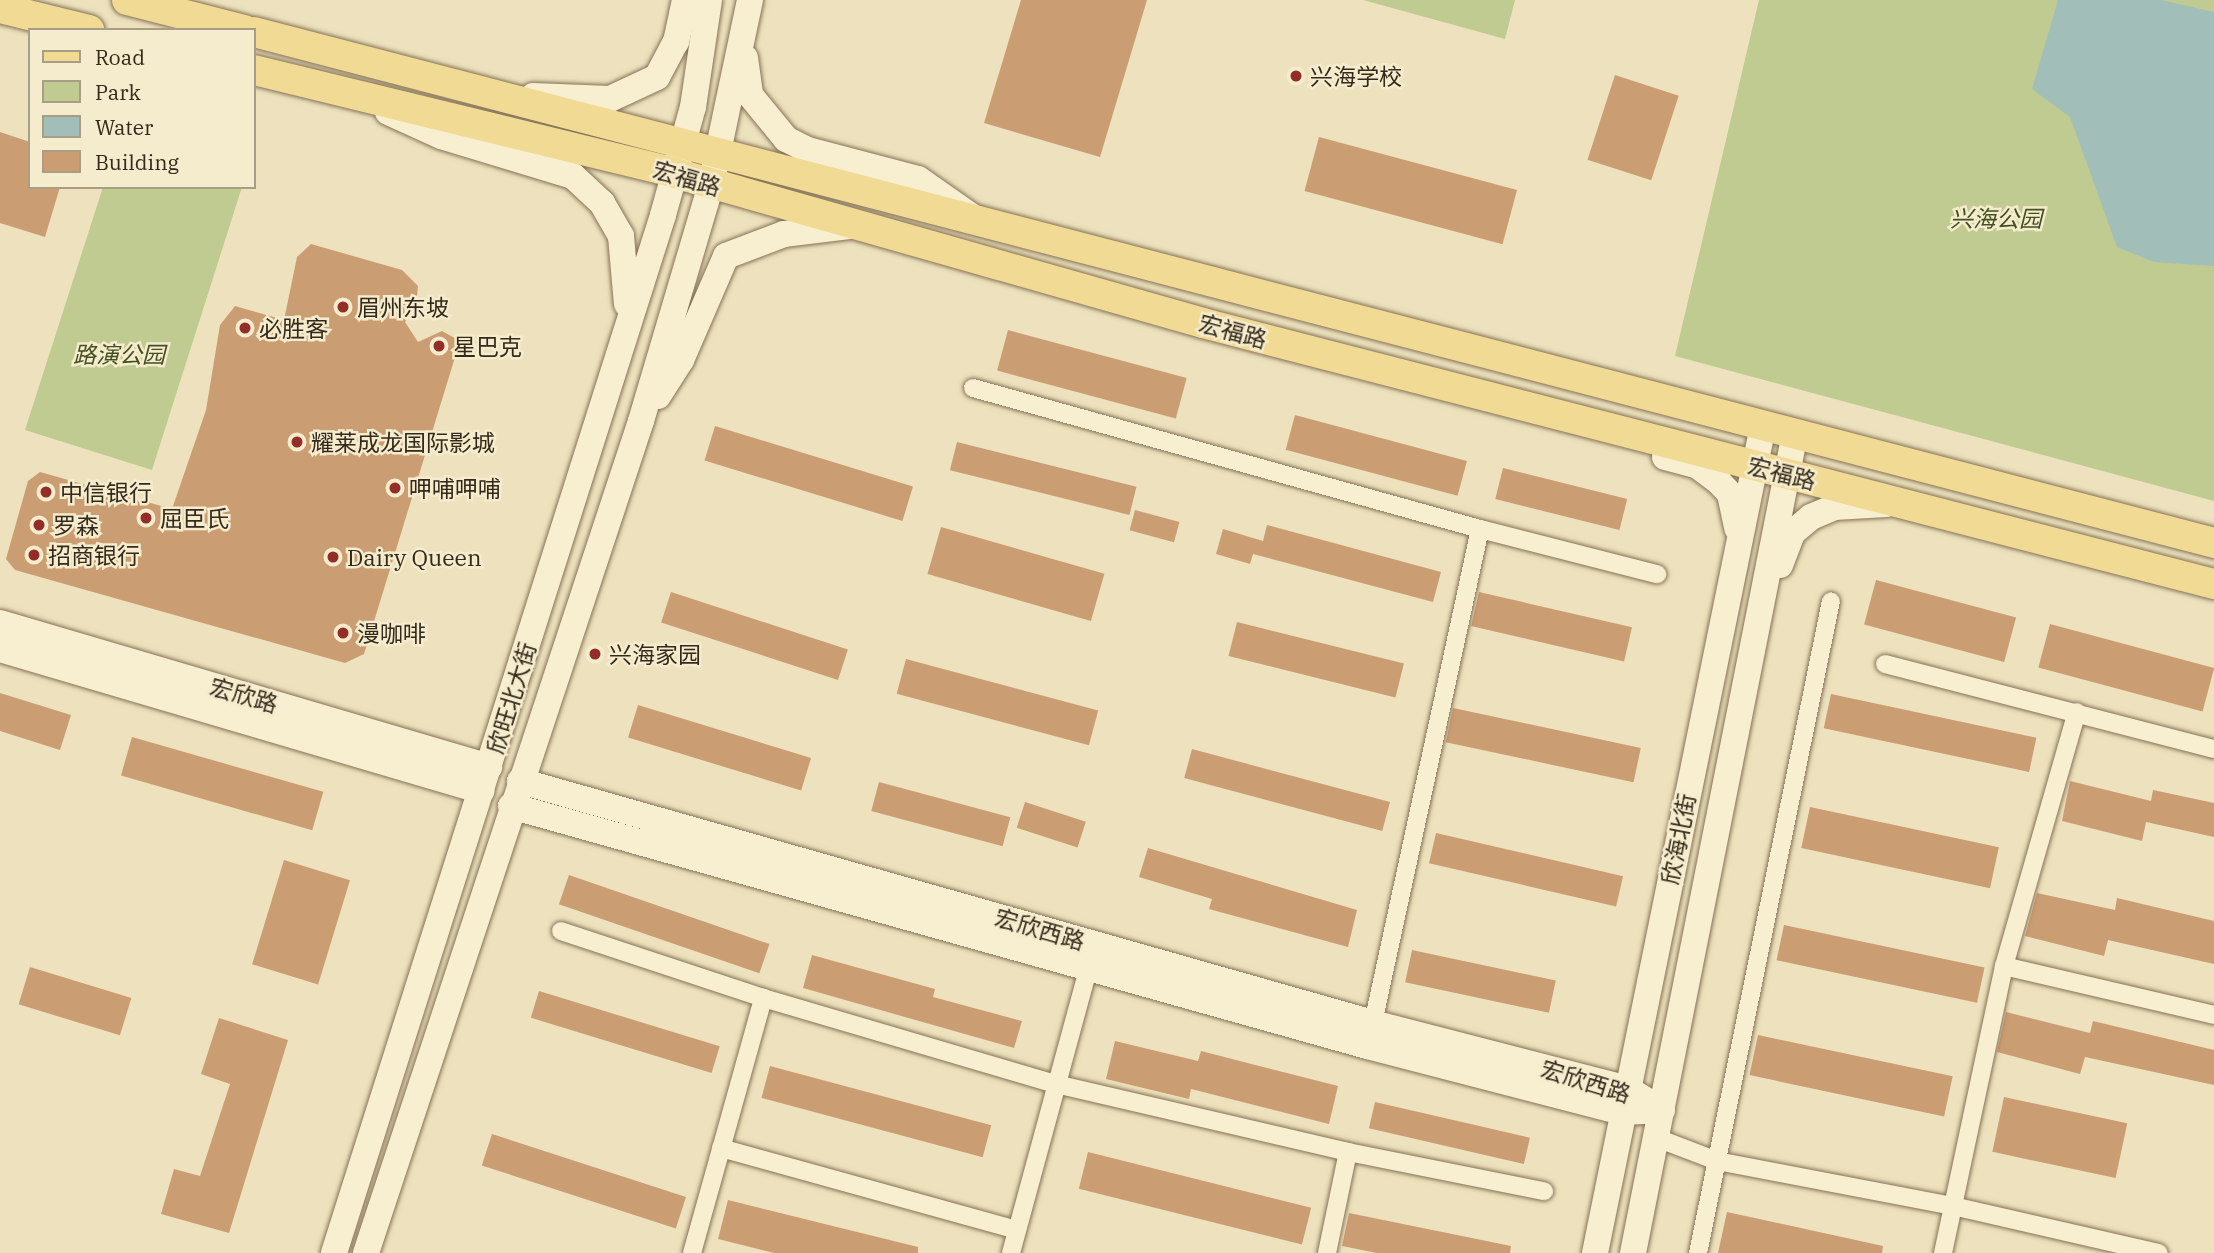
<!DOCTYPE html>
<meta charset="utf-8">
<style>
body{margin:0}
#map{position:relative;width:2214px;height:1253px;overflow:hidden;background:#ede2bd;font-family:"IBM Plex Serif","Noto Sans SC",serif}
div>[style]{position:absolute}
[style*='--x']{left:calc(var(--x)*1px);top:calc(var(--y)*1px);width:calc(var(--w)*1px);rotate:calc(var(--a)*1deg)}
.green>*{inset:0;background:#c0cb92}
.water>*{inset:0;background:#a1beb8}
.building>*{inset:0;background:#cb9d73;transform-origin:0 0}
.roads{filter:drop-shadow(0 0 2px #857257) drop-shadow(0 0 2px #857257)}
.street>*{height:18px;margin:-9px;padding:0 9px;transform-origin:9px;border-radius:9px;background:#f8efd0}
.secondary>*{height:26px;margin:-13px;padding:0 13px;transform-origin:13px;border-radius:13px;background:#f8efd0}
.primary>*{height:30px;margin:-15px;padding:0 15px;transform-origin:15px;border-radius:15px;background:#f1da94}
.dots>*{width:19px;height:19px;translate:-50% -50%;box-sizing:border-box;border:4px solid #f5eccd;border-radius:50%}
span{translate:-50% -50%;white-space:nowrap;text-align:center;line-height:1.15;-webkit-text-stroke:5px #f5eccd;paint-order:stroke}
.poi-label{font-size:23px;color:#34291b}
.left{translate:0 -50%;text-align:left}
.street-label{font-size:23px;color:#34291b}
.park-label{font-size:23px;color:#425022;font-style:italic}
.legend{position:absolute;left:28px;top:28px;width:228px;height:161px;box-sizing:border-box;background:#f5eccd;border:2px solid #a89e86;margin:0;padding:9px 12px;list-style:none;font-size:21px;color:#34291b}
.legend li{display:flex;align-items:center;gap:14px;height:35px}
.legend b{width:35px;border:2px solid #a89e86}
</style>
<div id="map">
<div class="green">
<i style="clip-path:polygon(1363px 0,1515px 0,1505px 39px)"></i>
<i style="clip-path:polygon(1759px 0,2214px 0,2214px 501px,1675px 356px)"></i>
<i style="clip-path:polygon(103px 187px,242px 187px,152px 470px,25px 430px)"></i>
</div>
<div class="water">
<i style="clip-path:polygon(2058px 0,2161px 0,2214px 12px,2214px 266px,2154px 262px,2117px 247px,2070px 117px,2032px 89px)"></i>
</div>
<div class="building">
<i style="clip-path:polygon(1021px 0,1147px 0,1100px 157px,984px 123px)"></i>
<i style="left:1615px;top:75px;width:67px;height:89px;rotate:18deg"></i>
<i style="clip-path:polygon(0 132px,30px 142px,30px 187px,60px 187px,45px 237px,0 223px)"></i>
<i style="left:1319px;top:137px;width:205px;height:56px;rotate:15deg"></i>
<i style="clip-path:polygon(311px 244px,402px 270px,418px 286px,416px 306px,405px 322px,418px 342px,442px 331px,460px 341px,364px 654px,345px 663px,15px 570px,6px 559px,28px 481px,40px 472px,172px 509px,206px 410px,220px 325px,235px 306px,284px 320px,297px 257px)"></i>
<i style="left:1008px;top:330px;width:185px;height:42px;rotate:15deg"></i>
<i style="left:1295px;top:415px;width:178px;height:36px;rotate:15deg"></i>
<i style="left:715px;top:426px;width:207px;height:36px;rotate:17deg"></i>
<i style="left:957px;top:442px;width:185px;height:29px;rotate:14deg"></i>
<i style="left:1503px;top:468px;width:128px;height:32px;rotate:14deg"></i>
<i style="left:1135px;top:510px;width:46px;height:21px;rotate:15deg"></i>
<i style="clip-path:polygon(1267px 525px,1441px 572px,1433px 602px,1253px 554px,1250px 564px,1216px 554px,1223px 529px,1263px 541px)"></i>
<i style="left:941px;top:527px;width:170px;height:49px;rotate:16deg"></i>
<i style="left:1876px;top:580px;width:145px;height:46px;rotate:15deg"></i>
<i style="left:671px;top:592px;width:186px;height:32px;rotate:18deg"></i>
<i style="left:1479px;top:592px;width:157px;height:35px;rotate:13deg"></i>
<i style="left:1237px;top:622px;width:172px;height:35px;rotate:14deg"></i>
<i style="left:2050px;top:624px;width:170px;height:45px;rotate:15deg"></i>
<i style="left:906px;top:659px;width:199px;height:36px;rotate:15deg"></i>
<i style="clip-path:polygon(0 693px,71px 715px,60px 750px,0 731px)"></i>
<i style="left:1831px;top:694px;width:210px;height:35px;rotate:12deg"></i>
<i style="left:638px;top:705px;width:181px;height:34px;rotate:17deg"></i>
<i style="left:1453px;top:708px;width:192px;height:35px;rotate:12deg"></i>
<i style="left:132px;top:737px;width:199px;height:40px;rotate:16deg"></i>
<i style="left:1192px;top:749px;width:205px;height:30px;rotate:15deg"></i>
<i style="clip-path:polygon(2070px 781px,2151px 801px,2153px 790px,2214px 803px,2214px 837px,2146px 822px,2142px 841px,2062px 821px)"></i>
<i style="left:879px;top:782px;width:136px;height:30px;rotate:15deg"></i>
<i style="left:1025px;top:802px;width:64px;height:27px;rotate:18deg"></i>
<i style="left:1810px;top:807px;width:193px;height:42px;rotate:12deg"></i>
<i style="left:1436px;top:833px;width:192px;height:31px;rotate:13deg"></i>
<i style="clip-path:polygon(1148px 848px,1357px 910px,1348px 947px,1209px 909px,1212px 899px,1139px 877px)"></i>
<i style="left:284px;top:860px;width:69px;height:109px;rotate:17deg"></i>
<i style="left:569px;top:875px;width:212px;height:31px;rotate:19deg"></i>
<i style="clip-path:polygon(2037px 893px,2115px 910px,2117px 898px,2214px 921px,2214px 964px,2108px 940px,2104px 956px,2025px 936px)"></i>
<i style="left:1784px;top:925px;width:205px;height:36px;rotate:12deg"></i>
<i style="left:1412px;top:950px;width:147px;height:33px;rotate:12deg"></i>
<i style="clip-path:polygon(812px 955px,935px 989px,933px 997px,1022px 1021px,1014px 1048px,803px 988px)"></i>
<i style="left:30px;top:967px;width:106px;height:39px;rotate:17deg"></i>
<i style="left:539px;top:991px;width:189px;height:28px;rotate:17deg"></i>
<i style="clip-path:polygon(2006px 1012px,2090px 1033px,2093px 1021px,2214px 1050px,2214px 1085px,2085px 1057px,2080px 1074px,1997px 1052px)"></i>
<i style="clip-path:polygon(219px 1018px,288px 1040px,229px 1233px,161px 1214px,174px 1169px,200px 1176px,230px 1084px,201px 1074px)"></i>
<i style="left:1758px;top:1035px;width:199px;height:41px;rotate:12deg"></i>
<i style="clip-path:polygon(1115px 1041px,1198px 1061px,1201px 1051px,1338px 1086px,1329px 1124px,1191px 1089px,1189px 1099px,1106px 1079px)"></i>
<i style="left:770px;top:1066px;width:229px;height:33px;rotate:15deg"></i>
<i style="left:2004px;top:1097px;width:126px;height:56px;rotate:12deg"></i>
<i style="left:1375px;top:1102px;width:159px;height:27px;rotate:13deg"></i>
<i style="left:492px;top:1134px;width:204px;height:33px;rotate:18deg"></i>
<i style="left:1088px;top:1152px;width:230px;height:38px;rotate:14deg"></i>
<i style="clip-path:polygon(728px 1200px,918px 1247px,918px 1253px,774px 1253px,718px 1239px)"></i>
<i style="clip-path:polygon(1727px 1212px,1883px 1246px,1882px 1253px,1718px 1253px)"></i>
<i style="clip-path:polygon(1349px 1213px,1511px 1246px,1510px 1253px,1377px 1253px,1342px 1246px)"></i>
</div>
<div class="roads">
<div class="street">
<i style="--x:973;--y:388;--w:526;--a:15.54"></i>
<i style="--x:1480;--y:529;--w:505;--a:102.22"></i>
<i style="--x:1480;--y:529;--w:183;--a:14.3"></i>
<i style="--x:1885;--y:664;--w:340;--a:14.5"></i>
<i style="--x:561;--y:931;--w:213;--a:18.3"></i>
<i style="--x:763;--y:998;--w:305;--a:16.4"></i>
<i style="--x:1056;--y:1084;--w:300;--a:13.1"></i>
<i style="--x:1348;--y:1152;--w:200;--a:11.3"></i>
<i style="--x:2004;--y:966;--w:216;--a:13.1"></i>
<i style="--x:1657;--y:1138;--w:64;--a:21"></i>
<i style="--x:1717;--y:1161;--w:240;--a:10.8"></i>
<i style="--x:1953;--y:1206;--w:245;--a:-78"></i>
<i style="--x:2004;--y:966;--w:264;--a:-74"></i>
<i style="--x:721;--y:1148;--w:307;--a:15.5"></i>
<i style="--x:692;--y:1253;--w:265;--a:-74.4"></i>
<i style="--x:1011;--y:1253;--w:306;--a:-74.8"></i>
<i style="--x:1327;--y:1253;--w:103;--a:-78.3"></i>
<i style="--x:1698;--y:1253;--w:665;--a:-78.47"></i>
<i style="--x:1943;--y:1253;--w:48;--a:-78"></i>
<i style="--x:1953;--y:1206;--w:211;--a:12.9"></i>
</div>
<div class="secondary">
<i style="--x:745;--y:58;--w:37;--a:82"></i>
<i style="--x:750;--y:95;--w:57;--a:50.7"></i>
<i style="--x:786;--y:139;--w:25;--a:27"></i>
<i style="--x:808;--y:150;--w:114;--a:14.8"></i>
<i style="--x:918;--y:179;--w:65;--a:34.9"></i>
<i style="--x:533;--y:96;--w:77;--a:2.2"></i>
<i style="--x:610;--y:99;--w:52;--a:-25.1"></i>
<i style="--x:657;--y:77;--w:40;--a:-62"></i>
<i style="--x:676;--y:42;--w:43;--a:-77.9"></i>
<i style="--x:388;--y:112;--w:58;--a:24.4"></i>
<i style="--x:441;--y:136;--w:138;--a:16.9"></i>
<i style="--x:573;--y:176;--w:40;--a:43"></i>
<i style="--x:602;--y:203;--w:38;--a:60"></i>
<i style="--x:621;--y:236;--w:68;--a:85"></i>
<i style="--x:658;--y:396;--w:43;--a:-57.4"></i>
<i style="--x:681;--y:360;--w:113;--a:-66.6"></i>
<i style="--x:726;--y:256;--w:62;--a:-20.8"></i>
<i style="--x:784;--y:234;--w:65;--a:-7"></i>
<i style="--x:1665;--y:457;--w:34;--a:15"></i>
<i style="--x:1698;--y:466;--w:26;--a:37"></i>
<i style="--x:1719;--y:482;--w:16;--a:47"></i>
<i style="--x:1730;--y:494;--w:35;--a:78"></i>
<i style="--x:1780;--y:565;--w:34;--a:-69"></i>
<i style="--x:1792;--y:533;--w:25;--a:-40"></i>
<i style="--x:1811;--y:517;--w:25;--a:-23"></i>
<i style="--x:1834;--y:507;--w:52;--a:-3.3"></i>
<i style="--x:0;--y:623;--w:510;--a:16.41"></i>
<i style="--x:0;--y:649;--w:502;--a:16.42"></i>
<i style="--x:520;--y:781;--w:887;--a:15.84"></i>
<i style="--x:1373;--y:1023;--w:263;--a:14.5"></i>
<i style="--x:1628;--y:1089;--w:40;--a:32"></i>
<i style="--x:511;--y:806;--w:889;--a:15.66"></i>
<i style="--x:1367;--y:1046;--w:264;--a:14.5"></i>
<i style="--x:1623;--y:1112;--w:39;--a:-3"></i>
<i style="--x:334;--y:1253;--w:1089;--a:-72.41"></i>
<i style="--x:663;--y:215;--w:112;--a:-74.5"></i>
<i style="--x:693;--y:107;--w:108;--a:-81.5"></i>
<i style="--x:366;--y:1253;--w:876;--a:-71.71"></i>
<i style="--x:641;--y:421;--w:246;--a:-73.5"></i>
<i style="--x:711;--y:185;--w:189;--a:-78.1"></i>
<i style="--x:1595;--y:1253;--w:844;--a:-78.52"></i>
<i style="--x:1633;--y:1253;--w:836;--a:-78.82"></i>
</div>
<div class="primary">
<i style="--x:127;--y:0;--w:121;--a:14.4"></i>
<i style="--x:0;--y:8;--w:92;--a:13.9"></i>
<i style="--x:254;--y:32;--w:2026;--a:14.61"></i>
<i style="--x:254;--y:70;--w:433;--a:13.7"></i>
<i style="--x:675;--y:173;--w:549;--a:15.86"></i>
<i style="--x:1203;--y:323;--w:1044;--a:14.48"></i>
</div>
</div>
<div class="dots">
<i style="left:1296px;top:76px;background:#932d27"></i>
<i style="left:343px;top:307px;background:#932d27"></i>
<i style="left:245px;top:328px;background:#932d27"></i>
<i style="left:439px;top:346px;background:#932d27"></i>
<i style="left:297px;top:442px;background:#932d27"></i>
<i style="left:395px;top:488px;background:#932d27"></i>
<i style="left:46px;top:492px;background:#932d27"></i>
<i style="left:146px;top:518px;background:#932d27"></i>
<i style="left:39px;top:525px;background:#932d27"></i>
<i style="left:34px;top:555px;background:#932d27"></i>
<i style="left:333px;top:557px;background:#932d27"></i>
<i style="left:343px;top:633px;background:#932d27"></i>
<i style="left:595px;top:654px;background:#932d27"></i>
</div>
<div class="poi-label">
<span class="left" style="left:1310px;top:76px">兴海学校</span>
<span class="left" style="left:357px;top:307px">眉州东坡</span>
<span class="left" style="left:259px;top:328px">必胜客</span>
<span class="left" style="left:453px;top:346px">星巴克</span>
<span class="left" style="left:311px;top:442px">耀莱成龙国际影城</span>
<span class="left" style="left:409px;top:488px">呷哺呷哺</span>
<span class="left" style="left:60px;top:492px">中信银行</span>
<span class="left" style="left:160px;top:518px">屈臣氏</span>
<span class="left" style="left:53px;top:525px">罗森</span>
<span class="left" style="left:48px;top:555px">招商银行</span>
<span class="left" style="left:347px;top:557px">Dairy Queen</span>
<span class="left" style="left:357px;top:633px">漫咖啡</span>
<span class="left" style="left:609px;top:654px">兴海家园</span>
</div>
<div class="street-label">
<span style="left:687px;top:178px;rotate:16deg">宏福路</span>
<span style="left:1233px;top:331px;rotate:15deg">宏福路</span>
<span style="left:1782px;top:473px;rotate:14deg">宏福路</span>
<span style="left:244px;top:695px;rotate:16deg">宏欣路</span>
<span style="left:511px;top:698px;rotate:-73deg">欣旺北大街</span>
<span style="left:1678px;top:839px;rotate:-79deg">欣海北街</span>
<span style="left:1040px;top:929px;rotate:16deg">宏欣西路</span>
<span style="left:1586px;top:1081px;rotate:17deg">宏欣西路</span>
</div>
<div class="park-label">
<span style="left:1996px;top:218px">兴海公园</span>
<span style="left:119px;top:354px">路演公园</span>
</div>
<ul class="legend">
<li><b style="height:9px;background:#f1da94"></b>Road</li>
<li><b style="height:19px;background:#c0cb92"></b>Park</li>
<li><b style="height:19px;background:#a1beb8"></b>Water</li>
<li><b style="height:19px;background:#cb9d73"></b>Building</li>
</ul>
</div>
